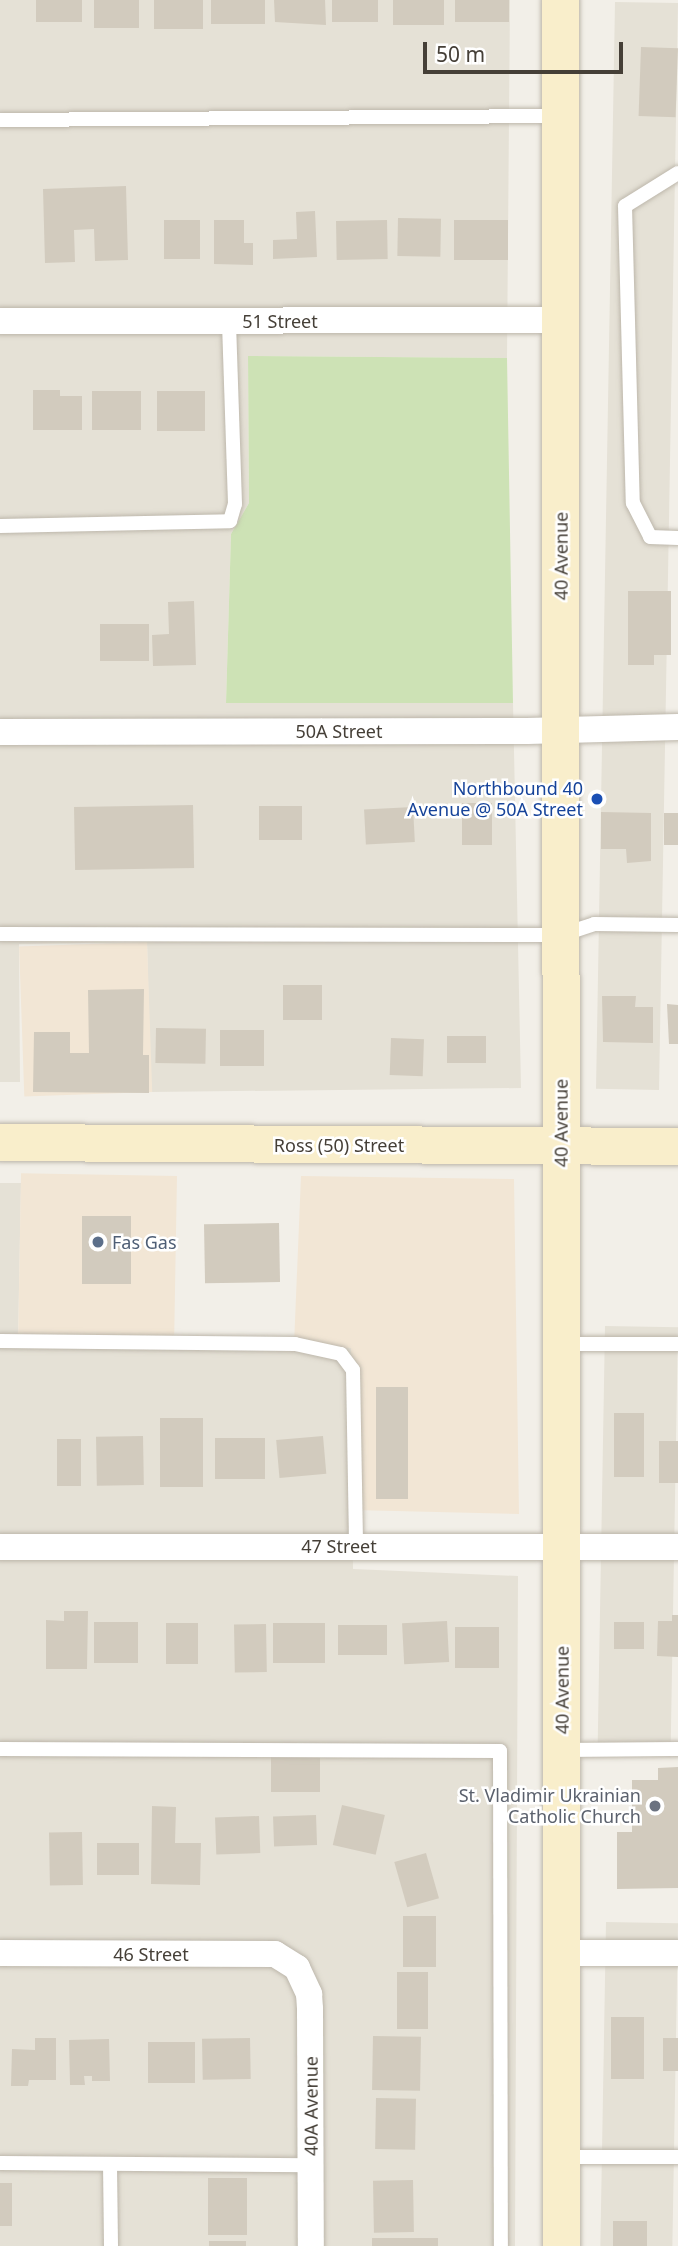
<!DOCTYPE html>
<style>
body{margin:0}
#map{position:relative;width:678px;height:2246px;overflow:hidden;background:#f2efe8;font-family:"Noto Sans",sans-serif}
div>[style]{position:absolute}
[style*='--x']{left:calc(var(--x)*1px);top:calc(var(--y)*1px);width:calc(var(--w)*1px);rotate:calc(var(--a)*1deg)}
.residential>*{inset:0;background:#e5e1d6;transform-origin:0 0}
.commercial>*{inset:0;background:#f2e6d5;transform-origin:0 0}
.green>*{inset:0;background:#cde2b5}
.building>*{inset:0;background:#d2cbbe;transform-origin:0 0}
.roads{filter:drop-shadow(0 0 2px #bdb7ab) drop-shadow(0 0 2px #bdb7ab)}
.lane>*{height:14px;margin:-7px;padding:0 7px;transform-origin:7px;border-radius:7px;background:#fff}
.street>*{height:26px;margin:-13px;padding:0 13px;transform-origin:13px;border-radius:13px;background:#fff}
.secondary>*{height:37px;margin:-18.5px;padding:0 18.5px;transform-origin:18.5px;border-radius:18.5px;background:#f9eecb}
.dots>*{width:19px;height:19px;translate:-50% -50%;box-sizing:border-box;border:4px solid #fff;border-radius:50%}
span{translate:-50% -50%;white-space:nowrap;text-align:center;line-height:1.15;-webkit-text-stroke:5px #fff;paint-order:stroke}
.street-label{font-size:18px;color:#453f37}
.transit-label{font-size:18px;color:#164399}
.right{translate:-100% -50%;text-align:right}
.service-label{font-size:18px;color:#4e5e75}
.left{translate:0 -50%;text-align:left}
.worship-label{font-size:18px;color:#5b616d}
.scale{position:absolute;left:423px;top:42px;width:200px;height:32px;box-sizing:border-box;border:4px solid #453f37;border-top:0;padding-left:9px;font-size:21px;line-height:24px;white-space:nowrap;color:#453f37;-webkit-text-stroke:5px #fff;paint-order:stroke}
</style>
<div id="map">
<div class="residential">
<i style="clip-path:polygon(0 0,510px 0,507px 358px,248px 356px,249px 503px,231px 534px,226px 702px,513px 703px,521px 1088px,151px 1092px,147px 942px,19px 944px,20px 1082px,0 1082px)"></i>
<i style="left:615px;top:2px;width:63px;height:1087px;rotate:1deg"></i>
<i style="clip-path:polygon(0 1183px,21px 1183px,18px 1341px,175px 1340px,351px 1347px,353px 1569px,518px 1576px,515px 2246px,0 2246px)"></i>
<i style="left:605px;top:1326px;width:73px;height:430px;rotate:1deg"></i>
<i style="left:606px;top:1922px;width:72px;height:324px;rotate:1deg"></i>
</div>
<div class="commercial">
<i style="left:147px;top:942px;width:150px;height:128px;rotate:88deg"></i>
<i style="left:177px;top:1176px;width:164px;height:156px;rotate:91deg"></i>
<i style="clip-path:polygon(301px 1176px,514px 1179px,519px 1514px,353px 1510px,351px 1348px,294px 1345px)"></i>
</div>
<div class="green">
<i style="clip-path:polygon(248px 356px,507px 358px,513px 703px,226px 703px,231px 534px,249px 503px)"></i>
</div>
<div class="building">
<i style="left:36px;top:0;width:46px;height:22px"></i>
<i style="left:94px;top:0;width:45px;height:28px"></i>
<i style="left:154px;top:0;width:49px;height:29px"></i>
<i style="left:211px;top:0;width:54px;height:24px"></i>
<i style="clip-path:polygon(274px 0,325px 0,326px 25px,275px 22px)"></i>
<i style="left:332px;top:0;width:46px;height:22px"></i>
<i style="left:393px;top:0;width:51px;height:25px"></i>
<i style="left:455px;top:0;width:54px;height:22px"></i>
<i style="left:641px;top:47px;width:37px;height:69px;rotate:2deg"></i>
<i style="clip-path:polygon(126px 186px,128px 260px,95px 261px,94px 229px,74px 230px,75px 262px,45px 263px,43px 189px)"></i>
<i style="clip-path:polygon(315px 211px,317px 257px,273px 259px,273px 240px,297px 239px,296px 212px)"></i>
<i style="left:398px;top:218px;width:43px;height:38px;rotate:1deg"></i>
<i style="left:164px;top:220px;width:36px;height:39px"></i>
<i style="clip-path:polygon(214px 220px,244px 220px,244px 243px,253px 243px,253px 265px,214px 264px)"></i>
<i style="left:387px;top:220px;width:39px;height:51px;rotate:89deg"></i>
<i style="left:508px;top:220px;width:40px;height:54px;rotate:90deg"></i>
<i style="clip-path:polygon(33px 390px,60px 390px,60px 396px,82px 396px,82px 430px,33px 430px)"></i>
<i style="left:141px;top:391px;width:39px;height:49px;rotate:90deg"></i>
<i style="left:157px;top:391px;width:48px;height:40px"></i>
<i style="clip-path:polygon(628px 591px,671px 591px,671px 655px,654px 655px,654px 665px,628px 665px)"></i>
<i style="clip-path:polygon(194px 601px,196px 665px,153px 666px,152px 635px,169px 634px,168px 602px)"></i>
<i style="left:100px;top:624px;width:49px;height:37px"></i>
<i style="left:462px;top:803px;width:30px;height:42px"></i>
<i style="left:193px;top:805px;width:63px;height:119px;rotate:89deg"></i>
<i style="left:259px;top:806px;width:43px;height:34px"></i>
<i style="left:413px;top:807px;width:35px;height:49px;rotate:87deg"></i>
<i style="clip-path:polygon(601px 812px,651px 813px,651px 861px,627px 863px,626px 849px,601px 849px)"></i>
<i style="left:664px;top:813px;width:14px;height:32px"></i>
<i style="left:283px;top:985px;width:39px;height:35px"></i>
<i style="clip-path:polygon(144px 989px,143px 1055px,149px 1055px,149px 1093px,33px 1092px,34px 1032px,70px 1032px,70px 1053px,89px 1053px,88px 990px)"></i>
<i style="clip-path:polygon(602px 996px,636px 996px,635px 1007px,653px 1007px,653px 1043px,603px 1042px)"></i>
<i style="clip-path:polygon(667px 1004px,678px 1005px,678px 1044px,669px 1044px)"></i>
<i style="left:156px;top:1028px;width:50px;height:35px;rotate:1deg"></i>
<i style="left:220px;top:1030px;width:44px;height:36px"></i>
<i style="left:447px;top:1036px;width:39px;height:27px"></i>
<i style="left:391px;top:1038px;width:33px;height:37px;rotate:2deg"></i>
<i style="left:82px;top:1216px;width:49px;height:68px"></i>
<i style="left:279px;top:1223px;width:59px;height:75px;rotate:89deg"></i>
<i style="left:376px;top:1387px;width:32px;height:112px"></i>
<i style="left:614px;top:1413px;width:30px;height:64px"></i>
<i style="left:160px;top:1418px;width:43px;height:69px"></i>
<i style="left:143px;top:1436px;width:49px;height:47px;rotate:89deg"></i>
<i style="left:323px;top:1436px;width:38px;height:47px;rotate:85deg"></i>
<i style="left:215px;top:1438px;width:50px;height:41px"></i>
<i style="left:57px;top:1439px;width:24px;height:47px"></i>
<i style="left:659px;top:1441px;width:19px;height:42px"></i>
<i style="clip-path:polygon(64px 1611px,88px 1611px,87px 1669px,46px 1669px,46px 1620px,64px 1621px)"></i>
<i style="clip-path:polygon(672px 1615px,678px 1615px,678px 1657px,657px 1656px,658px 1621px,672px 1621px)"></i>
<i style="left:447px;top:1621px;width:41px;height:45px;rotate:87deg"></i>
<i style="left:94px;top:1622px;width:44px;height:41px"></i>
<i style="left:614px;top:1622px;width:30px;height:27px"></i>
<i style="left:166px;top:1623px;width:32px;height:41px"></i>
<i style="left:325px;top:1623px;width:40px;height:52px;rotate:90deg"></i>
<i style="left:266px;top:1624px;width:48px;height:32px;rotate:89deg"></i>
<i style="left:338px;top:1625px;width:49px;height:30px"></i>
<i style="left:455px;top:1627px;width:44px;height:41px"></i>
<i style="left:271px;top:1757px;width:49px;height:35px"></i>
<i style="clip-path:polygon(678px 1767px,678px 1888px,617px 1889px,617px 1832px,632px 1832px,632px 1780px,658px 1780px,658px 1768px)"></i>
<i style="left:342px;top:1805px;width:44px;height:41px;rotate:13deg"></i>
<i style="clip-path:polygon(152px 1806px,176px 1807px,175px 1843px,201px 1843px,200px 1885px,151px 1884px)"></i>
<i style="left:316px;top:1815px;width:30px;height:43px;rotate:88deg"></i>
<i style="left:259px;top:1816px;width:37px;height:44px;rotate:88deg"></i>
<i style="left:82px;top:1832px;width:53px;height:33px;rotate:89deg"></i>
<i style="left:139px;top:1843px;width:32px;height:42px;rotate:90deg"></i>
<i style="left:426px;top:1853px;width:47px;height:33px;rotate:74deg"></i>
<i style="left:403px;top:1916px;width:33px;height:51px"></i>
<i style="left:397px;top:1972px;width:31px;height:57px"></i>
<i style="left:611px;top:2017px;width:33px;height:62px"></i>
<i style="left:373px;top:2036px;width:48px;height:54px;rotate:1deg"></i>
<i style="clip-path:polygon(35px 2038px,56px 2038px,56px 2080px,29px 2080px,28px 2086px,11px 2086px,12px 2049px,35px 2050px)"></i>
<i style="left:250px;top:2038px;width:41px;height:48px;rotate:89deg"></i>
<i style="left:663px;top:2038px;width:15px;height:33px"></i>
<i style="clip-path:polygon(109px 2039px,110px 2081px,92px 2081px,92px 2076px,84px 2076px,85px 2085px,70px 2085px,69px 2040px)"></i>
<i style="left:195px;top:2042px;width:41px;height:47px;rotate:90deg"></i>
<i style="left:376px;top:2098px;width:40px;height:51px;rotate:1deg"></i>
<i style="left:208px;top:2178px;width:39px;height:57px"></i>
<i style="left:413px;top:2180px;width:52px;height:40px;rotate:89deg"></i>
<i style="left:0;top:2183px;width:12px;height:43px"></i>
<i style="left:613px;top:2221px;width:34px;height:25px"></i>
<i style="left:438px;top:2238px;width:8px;height:66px;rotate:90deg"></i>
<i style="left:209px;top:2241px;width:37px;height:5px"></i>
</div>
<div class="roads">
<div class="lane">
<i style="--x:0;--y:120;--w:558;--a:-0.41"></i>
<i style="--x:678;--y:173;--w:62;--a:148.1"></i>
<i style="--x:625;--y:206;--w:297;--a:88.5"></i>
<i style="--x:633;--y:503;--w:38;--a:63"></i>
<i style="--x:650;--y:537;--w:28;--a:2"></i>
<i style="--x:0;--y:526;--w:230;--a:-1.2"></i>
<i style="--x:230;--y:521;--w:18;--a:-74"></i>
<i style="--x:235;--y:504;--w:183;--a:-91.9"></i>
<i style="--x:0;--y:934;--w:561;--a:0.1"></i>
<i style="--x:561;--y:935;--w:35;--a:-18"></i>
<i style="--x:594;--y:924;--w:84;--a:0.7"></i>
<i style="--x:0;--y:1341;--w:295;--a:0.6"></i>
<i style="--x:295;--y:1344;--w:47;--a:12.3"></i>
<i style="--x:341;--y:1354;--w:20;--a:53"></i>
<i style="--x:353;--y:1370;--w:176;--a:89"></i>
<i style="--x:562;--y:1344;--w:116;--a:0"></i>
<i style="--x:0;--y:1749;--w:500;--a:0.23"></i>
<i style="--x:500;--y:1751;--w:495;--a:89.9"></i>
<i style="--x:562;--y:1750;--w:116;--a:-0.5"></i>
<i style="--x:561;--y:2157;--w:117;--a:0"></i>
<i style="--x:0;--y:2163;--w:311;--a:0.4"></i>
<i style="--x:110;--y:2164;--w:82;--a:89.3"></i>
</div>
<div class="street">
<i style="--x:0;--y:321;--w:561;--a:-0.1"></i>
<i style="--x:0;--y:732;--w:527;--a:-0.11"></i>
<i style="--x:527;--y:731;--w:151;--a:-1.5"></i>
<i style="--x:0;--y:1547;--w:678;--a:0"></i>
<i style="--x:0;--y:1953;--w:275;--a:0.2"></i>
<i style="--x:275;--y:1954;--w:26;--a:32"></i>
<i style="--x:297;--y:1968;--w:29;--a:65"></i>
<i style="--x:309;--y:1994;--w:15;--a:86"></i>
<i style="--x:310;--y:2009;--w:237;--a:89.8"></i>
<i style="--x:563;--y:1953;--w:115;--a:0"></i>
</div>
<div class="secondary">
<i style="--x:560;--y:0;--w:2246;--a:89.97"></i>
<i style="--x:0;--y:1142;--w:678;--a:0.34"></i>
</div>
</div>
<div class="dots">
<i style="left:597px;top:799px;background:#1a4fb4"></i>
<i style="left:98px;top:1242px;background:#5c6f8a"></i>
<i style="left:655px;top:1806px;background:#6b7280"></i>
</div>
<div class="street-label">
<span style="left:280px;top:321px">51 Street</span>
<span style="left:561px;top:556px;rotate:-90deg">40 Avenue</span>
<span style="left:339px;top:731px">50A Street</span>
<span style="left:561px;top:1123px;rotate:-90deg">40 Avenue</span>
<span style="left:339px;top:1145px">Ross (50) Street</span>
<span style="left:339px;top:1546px">47 Street</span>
<span style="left:562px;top:1690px;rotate:-90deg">40 Avenue</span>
<span style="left:151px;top:1954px">46 Street</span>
<span style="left:311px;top:2106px;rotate:-90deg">40A Avenue</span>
</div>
<div class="transit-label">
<span class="right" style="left:583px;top:799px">Northbound 40<br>Avenue @ 50A Street</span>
</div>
<div class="service-label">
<span class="left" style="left:112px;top:1242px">Fas Gas</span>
</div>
<div class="worship-label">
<span class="right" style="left:641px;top:1806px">St. Vladimir Ukrainian<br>Catholic Church</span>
</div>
<div class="scale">50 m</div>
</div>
